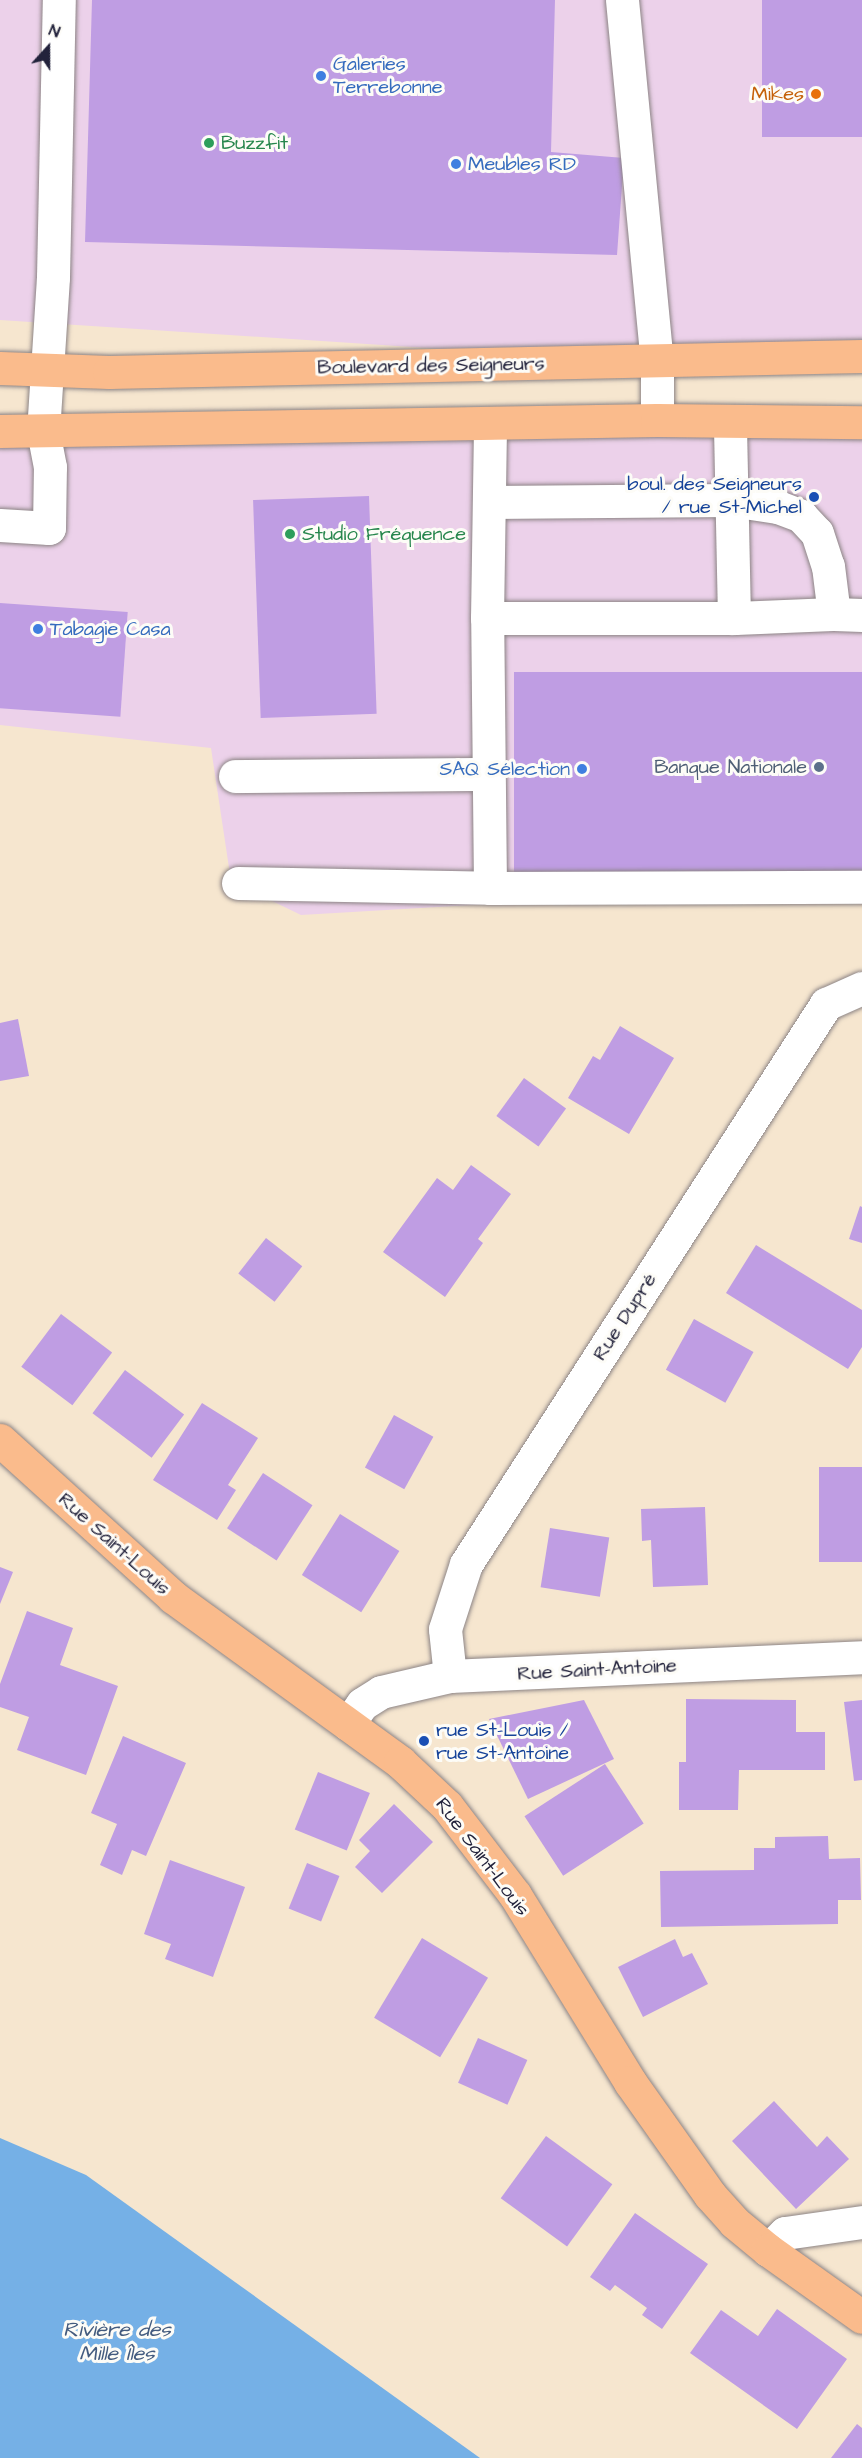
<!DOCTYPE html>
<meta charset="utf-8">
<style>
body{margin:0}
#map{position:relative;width:862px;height:2458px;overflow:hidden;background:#f6e6cf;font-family:"Architects Daughter",sans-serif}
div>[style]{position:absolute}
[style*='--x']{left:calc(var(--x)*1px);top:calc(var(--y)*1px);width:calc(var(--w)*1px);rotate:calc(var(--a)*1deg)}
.built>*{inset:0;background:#ecd1ea}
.water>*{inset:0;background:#75b0e6}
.building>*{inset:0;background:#bf9de3;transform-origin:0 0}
.roads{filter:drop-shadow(0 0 2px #8c8485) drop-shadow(0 0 2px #8c8485)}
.minor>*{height:33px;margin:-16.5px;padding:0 16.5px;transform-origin:16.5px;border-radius:16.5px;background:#fff}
.major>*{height:33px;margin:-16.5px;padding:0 16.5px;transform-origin:16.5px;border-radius:16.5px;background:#fabb8c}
.dots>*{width:16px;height:16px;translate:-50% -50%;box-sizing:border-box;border:3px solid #fdfcf7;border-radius:50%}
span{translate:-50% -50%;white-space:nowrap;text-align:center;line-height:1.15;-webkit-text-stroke:6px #fdfcf7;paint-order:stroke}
.shop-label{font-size:20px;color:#366cbe}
.left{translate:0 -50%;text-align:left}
.right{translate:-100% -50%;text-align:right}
.food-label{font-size:20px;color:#c56008}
.leisure-label{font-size:20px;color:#27864d}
.street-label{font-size:20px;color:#22223b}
.transit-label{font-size:20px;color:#164399}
.service-label{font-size:20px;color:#4e5e75}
.water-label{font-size:21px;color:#435b7f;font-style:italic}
.north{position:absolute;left:18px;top:18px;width:60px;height:60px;-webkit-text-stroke:4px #fdfcf7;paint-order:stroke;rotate:21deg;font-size:16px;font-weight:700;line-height:24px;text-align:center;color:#22223b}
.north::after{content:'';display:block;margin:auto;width:21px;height:27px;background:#22223b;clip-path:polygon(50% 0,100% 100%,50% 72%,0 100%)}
</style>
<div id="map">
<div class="built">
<i style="clip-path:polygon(0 0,862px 0,862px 356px,657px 363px,0 320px)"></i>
<i style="clip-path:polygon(862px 423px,862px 882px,301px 915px,231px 881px,211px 748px,0 725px,0 432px)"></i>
</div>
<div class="water">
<i style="clip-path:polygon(0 2138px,86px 2175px,480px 2458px,0 2458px)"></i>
</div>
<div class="building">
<i style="clip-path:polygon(92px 0,555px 0,551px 152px,624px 158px,617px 255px,85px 242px)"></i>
<i style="left:762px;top:0;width:100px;height:137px"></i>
<i style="left:369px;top:496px;width:218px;height:116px;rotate:88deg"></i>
<i style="left:0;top:603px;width:128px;height:105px;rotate:4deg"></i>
<i style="left:862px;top:672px;width:201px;height:348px;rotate:90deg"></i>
<i style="clip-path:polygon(18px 1019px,29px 1076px,0 1081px,0 1023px)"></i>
<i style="clip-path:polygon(620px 1026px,674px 1058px,629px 1134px,568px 1098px,593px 1056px,600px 1060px)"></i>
<i style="left:524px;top:1078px;width:52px;height:47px;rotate:36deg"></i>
<i style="clip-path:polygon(471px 1165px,511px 1194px,478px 1239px,483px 1243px,445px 1297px,383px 1252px,437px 1178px,453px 1190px)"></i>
<i style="clip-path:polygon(860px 1206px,862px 1207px,862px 1243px,849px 1239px)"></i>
<i style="left:266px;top:1238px;width:46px;height:45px;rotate:38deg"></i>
<i style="clip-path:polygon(756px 1245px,862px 1310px,862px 1347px,848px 1369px,726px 1293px)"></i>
<i style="left:61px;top:1314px;width:64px;height:66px;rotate:37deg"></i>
<i style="left:694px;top:1319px;width:68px;height:58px;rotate:29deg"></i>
<i style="left:125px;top:1370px;width:74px;height:54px;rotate:37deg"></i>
<i style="clip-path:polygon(202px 1403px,258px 1438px,228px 1485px,236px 1490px,217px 1520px,153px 1480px)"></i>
<i style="left:394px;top:1415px;width:45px;height:60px;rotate:29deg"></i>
<i style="left:819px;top:1467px;width:43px;height:95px"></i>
<i style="left:263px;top:1473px;width:59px;height:66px;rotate:33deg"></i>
<i style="clip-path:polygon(705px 1507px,708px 1585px,653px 1587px,651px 1540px,642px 1541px,641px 1509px)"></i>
<i style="left:340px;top:1514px;width:70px;height:72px;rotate:32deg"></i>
<i style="left:550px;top:1528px;width:60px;height:60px;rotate:9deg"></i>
<i style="clip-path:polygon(0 1567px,13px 1572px,0 1604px)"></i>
<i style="clip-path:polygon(27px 1611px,73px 1628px,60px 1665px,118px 1686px,86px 1775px,17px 1750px,29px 1717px,0 1707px,0 1684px)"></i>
<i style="clip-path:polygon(686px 1699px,796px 1700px,796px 1732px,825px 1732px,825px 1770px,739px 1770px,738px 1810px,679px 1810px,679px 1762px,686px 1762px)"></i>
<i style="clip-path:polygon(584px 1700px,614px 1759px,528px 1799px,489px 1719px)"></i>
<i style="clip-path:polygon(862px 1700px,862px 1780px,854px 1781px,844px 1702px)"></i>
<i style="clip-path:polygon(123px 1736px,186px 1763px,146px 1856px,132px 1850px,122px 1875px,100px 1865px,117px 1824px,91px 1813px)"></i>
<i style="left:605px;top:1764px;width:71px;height:96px;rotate:57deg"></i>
<i style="left:318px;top:1772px;width:56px;height:62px;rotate:22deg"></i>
<i style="clip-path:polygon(394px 1804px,433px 1842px,382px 1893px,355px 1867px,370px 1851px,359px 1840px)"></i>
<i style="clip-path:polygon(828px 1836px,829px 1859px,860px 1858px,861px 1900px,838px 1900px,838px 1924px,661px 1927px,660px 1871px,754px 1870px,754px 1848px,775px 1848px,775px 1837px)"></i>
<i style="clip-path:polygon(170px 1860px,245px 1887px,213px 1977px,165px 1959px,171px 1944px,144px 1934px)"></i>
<i style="left:307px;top:1863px;width:35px;height:49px;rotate:22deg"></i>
<i style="left:422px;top:1938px;width:77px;height:93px;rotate:31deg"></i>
<i style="clip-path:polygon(675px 1939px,683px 1957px,692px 1953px,708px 1984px,643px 2017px,618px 1967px)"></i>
<i style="left:478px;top:2038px;width:54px;height:49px;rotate:24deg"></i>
<i style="clip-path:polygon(774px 2101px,817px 2147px,827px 2136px,849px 2159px,796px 2209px,732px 2141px)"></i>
<i style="left:546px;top:2136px;width:82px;height:77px;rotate:36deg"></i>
<i style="clip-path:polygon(635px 2213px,708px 2264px,662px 2329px,642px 2315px,647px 2308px,615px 2285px,610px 2291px,590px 2277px)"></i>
<i style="clip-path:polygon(777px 2309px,847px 2359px,797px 2429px,690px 2353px,721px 2310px,758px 2336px)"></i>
<i style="clip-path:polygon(857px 2424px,862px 2428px,862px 2458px,831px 2458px)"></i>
</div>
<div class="roads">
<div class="minor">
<i style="--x:622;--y:0;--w:365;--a:84.5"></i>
<i style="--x:657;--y:363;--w:57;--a:90"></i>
<i style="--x:489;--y:502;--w:242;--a:-0.5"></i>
<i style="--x:731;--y:500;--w:48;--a:8.5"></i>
<i style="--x:778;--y:507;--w:25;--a:21"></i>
<i style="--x:801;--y:516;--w:23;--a:47"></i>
<i style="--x:817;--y:533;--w:35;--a:72"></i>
<i style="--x:828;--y:566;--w:48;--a:82.9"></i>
<i style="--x:834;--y:614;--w:28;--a:2"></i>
<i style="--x:0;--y:525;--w:49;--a:3.5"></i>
<i style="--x:49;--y:528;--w:61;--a:-89.1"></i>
<i style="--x:50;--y:467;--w:36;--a:-101"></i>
<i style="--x:43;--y:432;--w:155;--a:-86.3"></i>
<i style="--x:53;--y:277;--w:277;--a:-88.8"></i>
<i style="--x:487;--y:618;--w:247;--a:0"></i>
<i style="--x:734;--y:618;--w:197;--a:-91.2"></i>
<i style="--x:734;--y:618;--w:100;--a:-2.3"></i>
<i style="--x:235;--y:776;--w:252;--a:-0.5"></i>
<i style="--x:238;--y:883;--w:252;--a:1.1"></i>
<i style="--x:490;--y:888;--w:372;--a:-0.2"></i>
<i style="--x:490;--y:888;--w:270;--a:-90.6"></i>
<i style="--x:487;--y:618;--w:195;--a:-89.1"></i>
<i style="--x:450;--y:1676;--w:47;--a:-96.1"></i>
<i style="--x:445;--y:1629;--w:68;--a:-72.1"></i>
<i style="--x:466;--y:1564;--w:666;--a:-57.26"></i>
<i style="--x:826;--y:1004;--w:39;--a:-24"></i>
<i style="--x:348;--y:1724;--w:24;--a:-55"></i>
<i style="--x:362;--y:1704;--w:22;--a:-32"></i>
<i style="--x:381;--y:1692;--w:71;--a:-13.1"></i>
<i style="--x:450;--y:1676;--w:412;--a:-2.6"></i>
<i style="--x:768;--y:2250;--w:24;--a:-45"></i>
<i style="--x:785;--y:2233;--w:78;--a:-8.1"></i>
</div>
<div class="major">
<i style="--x:0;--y:368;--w:109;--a:2.1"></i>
<i style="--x:109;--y:372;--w:753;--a:-1.22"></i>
<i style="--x:0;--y:431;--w:657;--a:-0.96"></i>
<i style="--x:657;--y:420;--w:205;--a:0.6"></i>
<i style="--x:0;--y:1440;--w:234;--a:42.2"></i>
<i style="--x:173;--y:1597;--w:281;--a:36"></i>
<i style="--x:400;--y:1762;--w:64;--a:43.1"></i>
<i style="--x:447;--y:1806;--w:112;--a:52.6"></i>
<i style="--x:515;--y:1895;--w:220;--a:58.4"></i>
<i style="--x:630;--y:2082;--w:138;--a:54.7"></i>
<i style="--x:710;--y:2195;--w:36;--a:48"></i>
<i style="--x:734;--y:2222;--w:44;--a:39.5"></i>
<i style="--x:768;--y:2250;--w:115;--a:35.5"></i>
</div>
</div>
<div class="dots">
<i style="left:321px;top:76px;background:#3f7fe0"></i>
<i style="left:816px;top:94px;background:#e8710a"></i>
<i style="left:209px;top:143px;background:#2e9e5b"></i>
<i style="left:456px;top:164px;background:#3f7fe0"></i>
<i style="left:814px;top:497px;background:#1a4fb4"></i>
<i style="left:290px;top:534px;background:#2e9e5b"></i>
<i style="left:38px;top:629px;background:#3f7fe0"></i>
<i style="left:819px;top:767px;background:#5c6f8a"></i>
<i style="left:582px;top:769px;background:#3f7fe0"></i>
<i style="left:424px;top:1741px;background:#1a4fb4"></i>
</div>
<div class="shop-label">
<span class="left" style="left:333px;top:76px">Galeries<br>Terrebonne</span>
<span class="left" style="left:468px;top:164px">Meubles RD</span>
<span class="left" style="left:50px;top:629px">Tabagie Casa</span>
<span class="right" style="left:570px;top:769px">SAQ Sélection</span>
</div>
<div class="food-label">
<span class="right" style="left:804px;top:94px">Mikes</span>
</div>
<div class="leisure-label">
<span class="left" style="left:221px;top:143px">Buzzfit</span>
<span class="left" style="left:302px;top:534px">Studio Fréquence</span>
</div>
<div class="street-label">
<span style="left:431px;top:366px;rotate:-1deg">Boulevard des Seigneurs</span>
<span style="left:625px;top:1317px;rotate:-57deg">Rue Dupré</span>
<span style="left:114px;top:1544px;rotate:42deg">Rue Saint-Louis</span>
<span style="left:597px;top:1670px;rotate:-3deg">Rue Saint-Antoine</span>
<span style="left:482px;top:1857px;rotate:53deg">Rue Saint-Louis</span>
</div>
<div class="transit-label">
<span class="right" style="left:802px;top:496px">boul. des Seigneurs<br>/ rue St-Michel</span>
<span class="left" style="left:436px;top:1742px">rue St-Louis /<br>rue St-Antoine</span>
</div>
<div class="service-label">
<span class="right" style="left:807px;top:767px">Banque Nationale</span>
</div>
<div class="water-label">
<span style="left:117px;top:2342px">Rivière des<br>Mille Îles</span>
</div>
<div class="north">N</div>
</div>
